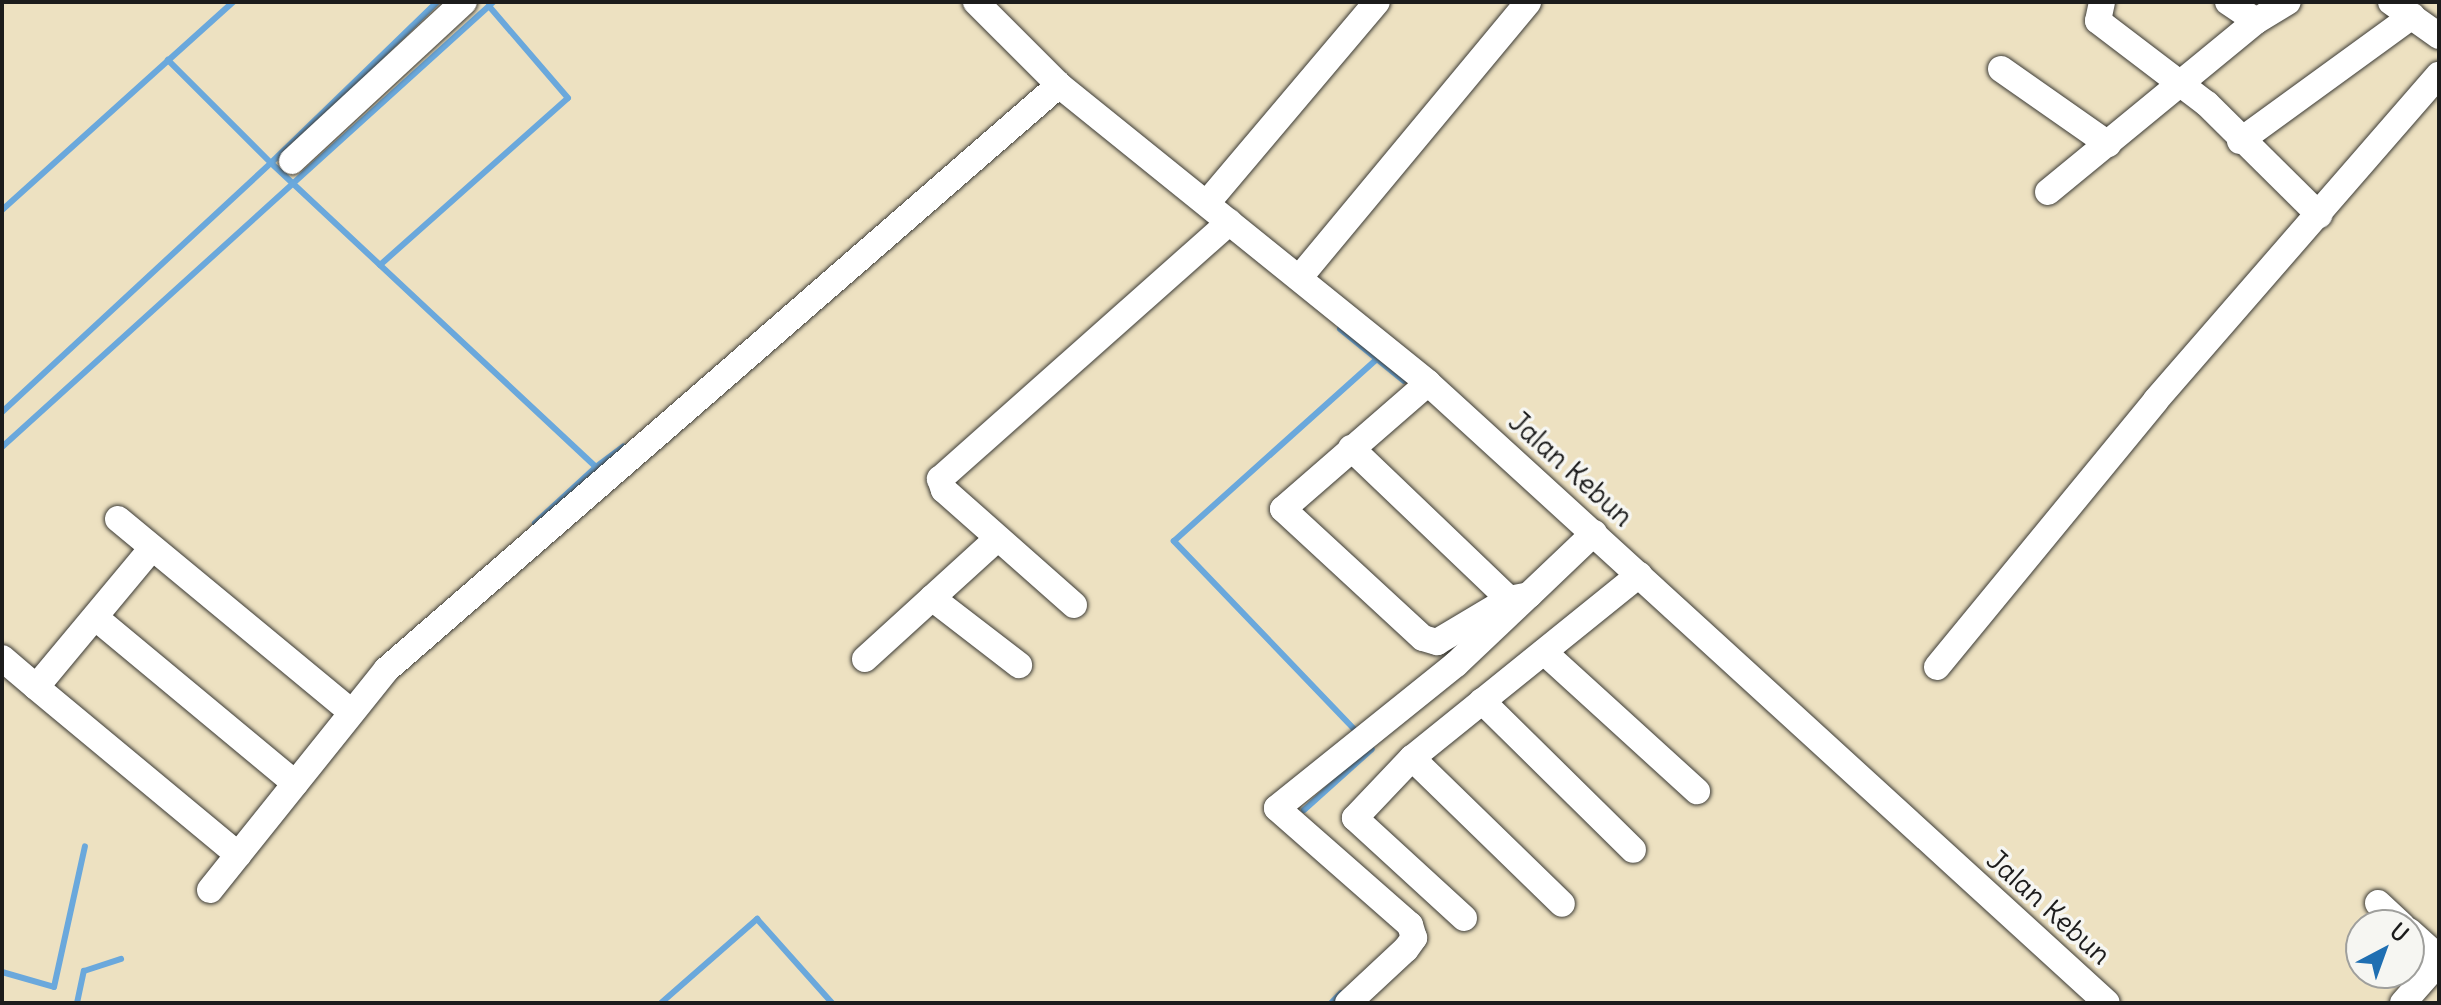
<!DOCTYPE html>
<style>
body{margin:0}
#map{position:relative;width:2441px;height:1005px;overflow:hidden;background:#ede1c1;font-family:Delius,sans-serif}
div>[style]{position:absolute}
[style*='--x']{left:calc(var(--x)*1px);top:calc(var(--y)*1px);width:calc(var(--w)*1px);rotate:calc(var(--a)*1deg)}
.stream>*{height:6px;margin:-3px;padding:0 3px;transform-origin:3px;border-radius:3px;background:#6aa8dc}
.roads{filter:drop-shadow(0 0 2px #3b3a35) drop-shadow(0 0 2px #3b3a35)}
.minor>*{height:26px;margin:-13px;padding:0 13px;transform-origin:13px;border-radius:13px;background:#fff}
span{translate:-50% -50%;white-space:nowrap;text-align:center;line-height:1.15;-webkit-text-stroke:7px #f6f6f2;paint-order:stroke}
.street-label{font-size:28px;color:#1c1c1c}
.frame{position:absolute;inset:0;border:4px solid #1c1c1c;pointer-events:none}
.north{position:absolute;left:2345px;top:909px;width:80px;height:80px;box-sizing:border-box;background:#f6f6f2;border:2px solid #9f9f9c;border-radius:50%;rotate:41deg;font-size:22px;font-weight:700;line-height:32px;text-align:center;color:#1c1c1c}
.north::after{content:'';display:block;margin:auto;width:28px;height:36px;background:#1f6fb2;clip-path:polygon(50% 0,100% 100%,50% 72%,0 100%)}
</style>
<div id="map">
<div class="stream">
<i style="--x:437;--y:2;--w:231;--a:135.9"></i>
<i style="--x:271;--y:163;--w:445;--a:43.1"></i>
<i style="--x:596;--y:467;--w:83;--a:137.4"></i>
<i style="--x:2;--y:210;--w:311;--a:-42"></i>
<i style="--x:380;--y:265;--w:251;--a:-41.6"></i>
<i style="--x:568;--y:98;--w:121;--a:-130.7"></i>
<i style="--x:489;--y:6;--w:6;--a:-45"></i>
<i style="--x:1340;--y:329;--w:82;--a:39.1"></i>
<i style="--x:2;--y:412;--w:367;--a:-42.8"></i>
<i style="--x:271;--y:163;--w:146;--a:-135"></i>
<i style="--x:2;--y:447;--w:657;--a:-42.16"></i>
<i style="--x:596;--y:467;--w:34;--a:-37"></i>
<i style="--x:1355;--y:730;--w:262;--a:-133.8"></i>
<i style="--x:1174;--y:541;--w:273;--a:-41.9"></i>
<i style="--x:1304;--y:810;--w:91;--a:-41.9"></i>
<i style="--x:2;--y:972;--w:54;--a:16.1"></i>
<i style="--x:54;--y:987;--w:144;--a:-77.6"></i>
<i style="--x:77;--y:1003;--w:33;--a:-78"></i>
<i style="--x:84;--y:971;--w:39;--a:-18"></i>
<i style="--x:661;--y:1003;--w:128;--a:-41.2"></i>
<i style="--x:757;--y:919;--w:113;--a:48.2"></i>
<i style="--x:1331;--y:1003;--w:14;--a:-45"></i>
</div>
<div class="roads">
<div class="minor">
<i style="--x:976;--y:2;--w:117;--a:45"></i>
<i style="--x:1059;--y:85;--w:474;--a:38.9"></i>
<i style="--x:1428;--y:383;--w:919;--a:42.4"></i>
<i style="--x:2102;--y:2;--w:19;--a:102"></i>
<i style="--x:2098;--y:21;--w:137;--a:37.3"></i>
<i style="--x:2207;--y:104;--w:158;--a:44.7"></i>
<i style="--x:2228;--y:2;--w:34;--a:34"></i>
<i style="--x:2391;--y:2;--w:59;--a:35.3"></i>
<i style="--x:2001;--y:69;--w:131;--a:35"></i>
<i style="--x:2240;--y:141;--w:213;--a:-36"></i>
<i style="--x:292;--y:161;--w:234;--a:-42.8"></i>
<i style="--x:2048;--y:192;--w:269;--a:-39.4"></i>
<i style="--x:2256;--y:21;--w:37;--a:-31"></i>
<i style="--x:1207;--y:203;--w:263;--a:-49.8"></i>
<i style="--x:1300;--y:277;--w:357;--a:-50.3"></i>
<i style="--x:1428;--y:383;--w:192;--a:139"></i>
<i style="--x:1283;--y:509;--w:190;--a:42.7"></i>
<i style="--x:1423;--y:638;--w:15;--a:16"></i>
<i style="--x:1437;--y:642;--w:84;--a:-30.8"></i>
<i style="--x:1509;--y:599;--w:20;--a:-11"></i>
<i style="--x:1529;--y:595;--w:90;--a:-43.6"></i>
<i style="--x:1351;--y:448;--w:219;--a:43.7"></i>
<i style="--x:118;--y:519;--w:303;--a:39.6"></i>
<i style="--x:152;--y:548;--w:181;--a:129.8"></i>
<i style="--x:36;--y:687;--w:263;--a:39.7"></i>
<i style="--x:932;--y:598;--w:110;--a:37.6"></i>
<i style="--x:1074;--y:605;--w:174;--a:-138.5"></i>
<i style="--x:944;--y:490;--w:12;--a:-110"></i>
<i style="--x:940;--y:479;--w:387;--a:-41.6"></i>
<i style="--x:96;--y:618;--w:259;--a:39.7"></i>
<i style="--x:1544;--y:652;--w:207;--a:42.3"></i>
<i style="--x:2;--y:658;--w:45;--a:40.5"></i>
<i style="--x:865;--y:659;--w:178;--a:-42.3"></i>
<i style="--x:1937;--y:667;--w:345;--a:-50.6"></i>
<i style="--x:2156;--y:400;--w:431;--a:-49"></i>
<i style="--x:1482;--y:701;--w:212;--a:44.6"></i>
<i style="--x:1412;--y:758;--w:209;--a:44.2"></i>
<i style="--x:210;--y:890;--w:282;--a:-51.3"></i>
<i style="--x:386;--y:670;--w:892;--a:-41"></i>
<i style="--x:2378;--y:903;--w:33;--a:43"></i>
<i style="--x:1464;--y:918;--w:148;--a:-137.5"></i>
<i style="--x:1355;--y:818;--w:83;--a:-46.5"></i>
<i style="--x:1412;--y:758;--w:292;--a:-38.9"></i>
<i style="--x:2409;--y:931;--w:40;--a:42"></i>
<i style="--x:1348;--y:1003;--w:79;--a:-43"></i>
<i style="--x:1406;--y:949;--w:14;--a:-54"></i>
<i style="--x:1414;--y:938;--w:14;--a:-107"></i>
<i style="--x:1410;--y:925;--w:177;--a:-138.7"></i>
<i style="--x:1277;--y:808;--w:230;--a:-38.8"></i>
<i style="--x:1456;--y:664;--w:100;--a:-43.4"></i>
<i style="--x:2403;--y:1003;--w:55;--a:-48.7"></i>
</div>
</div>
<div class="street-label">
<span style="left:1571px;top:469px;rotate:42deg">Jalan Kebun</span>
<span style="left:2049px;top:907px;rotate:42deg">Jalan Kebun</span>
</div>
<div class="frame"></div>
<div class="north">U</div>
</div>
